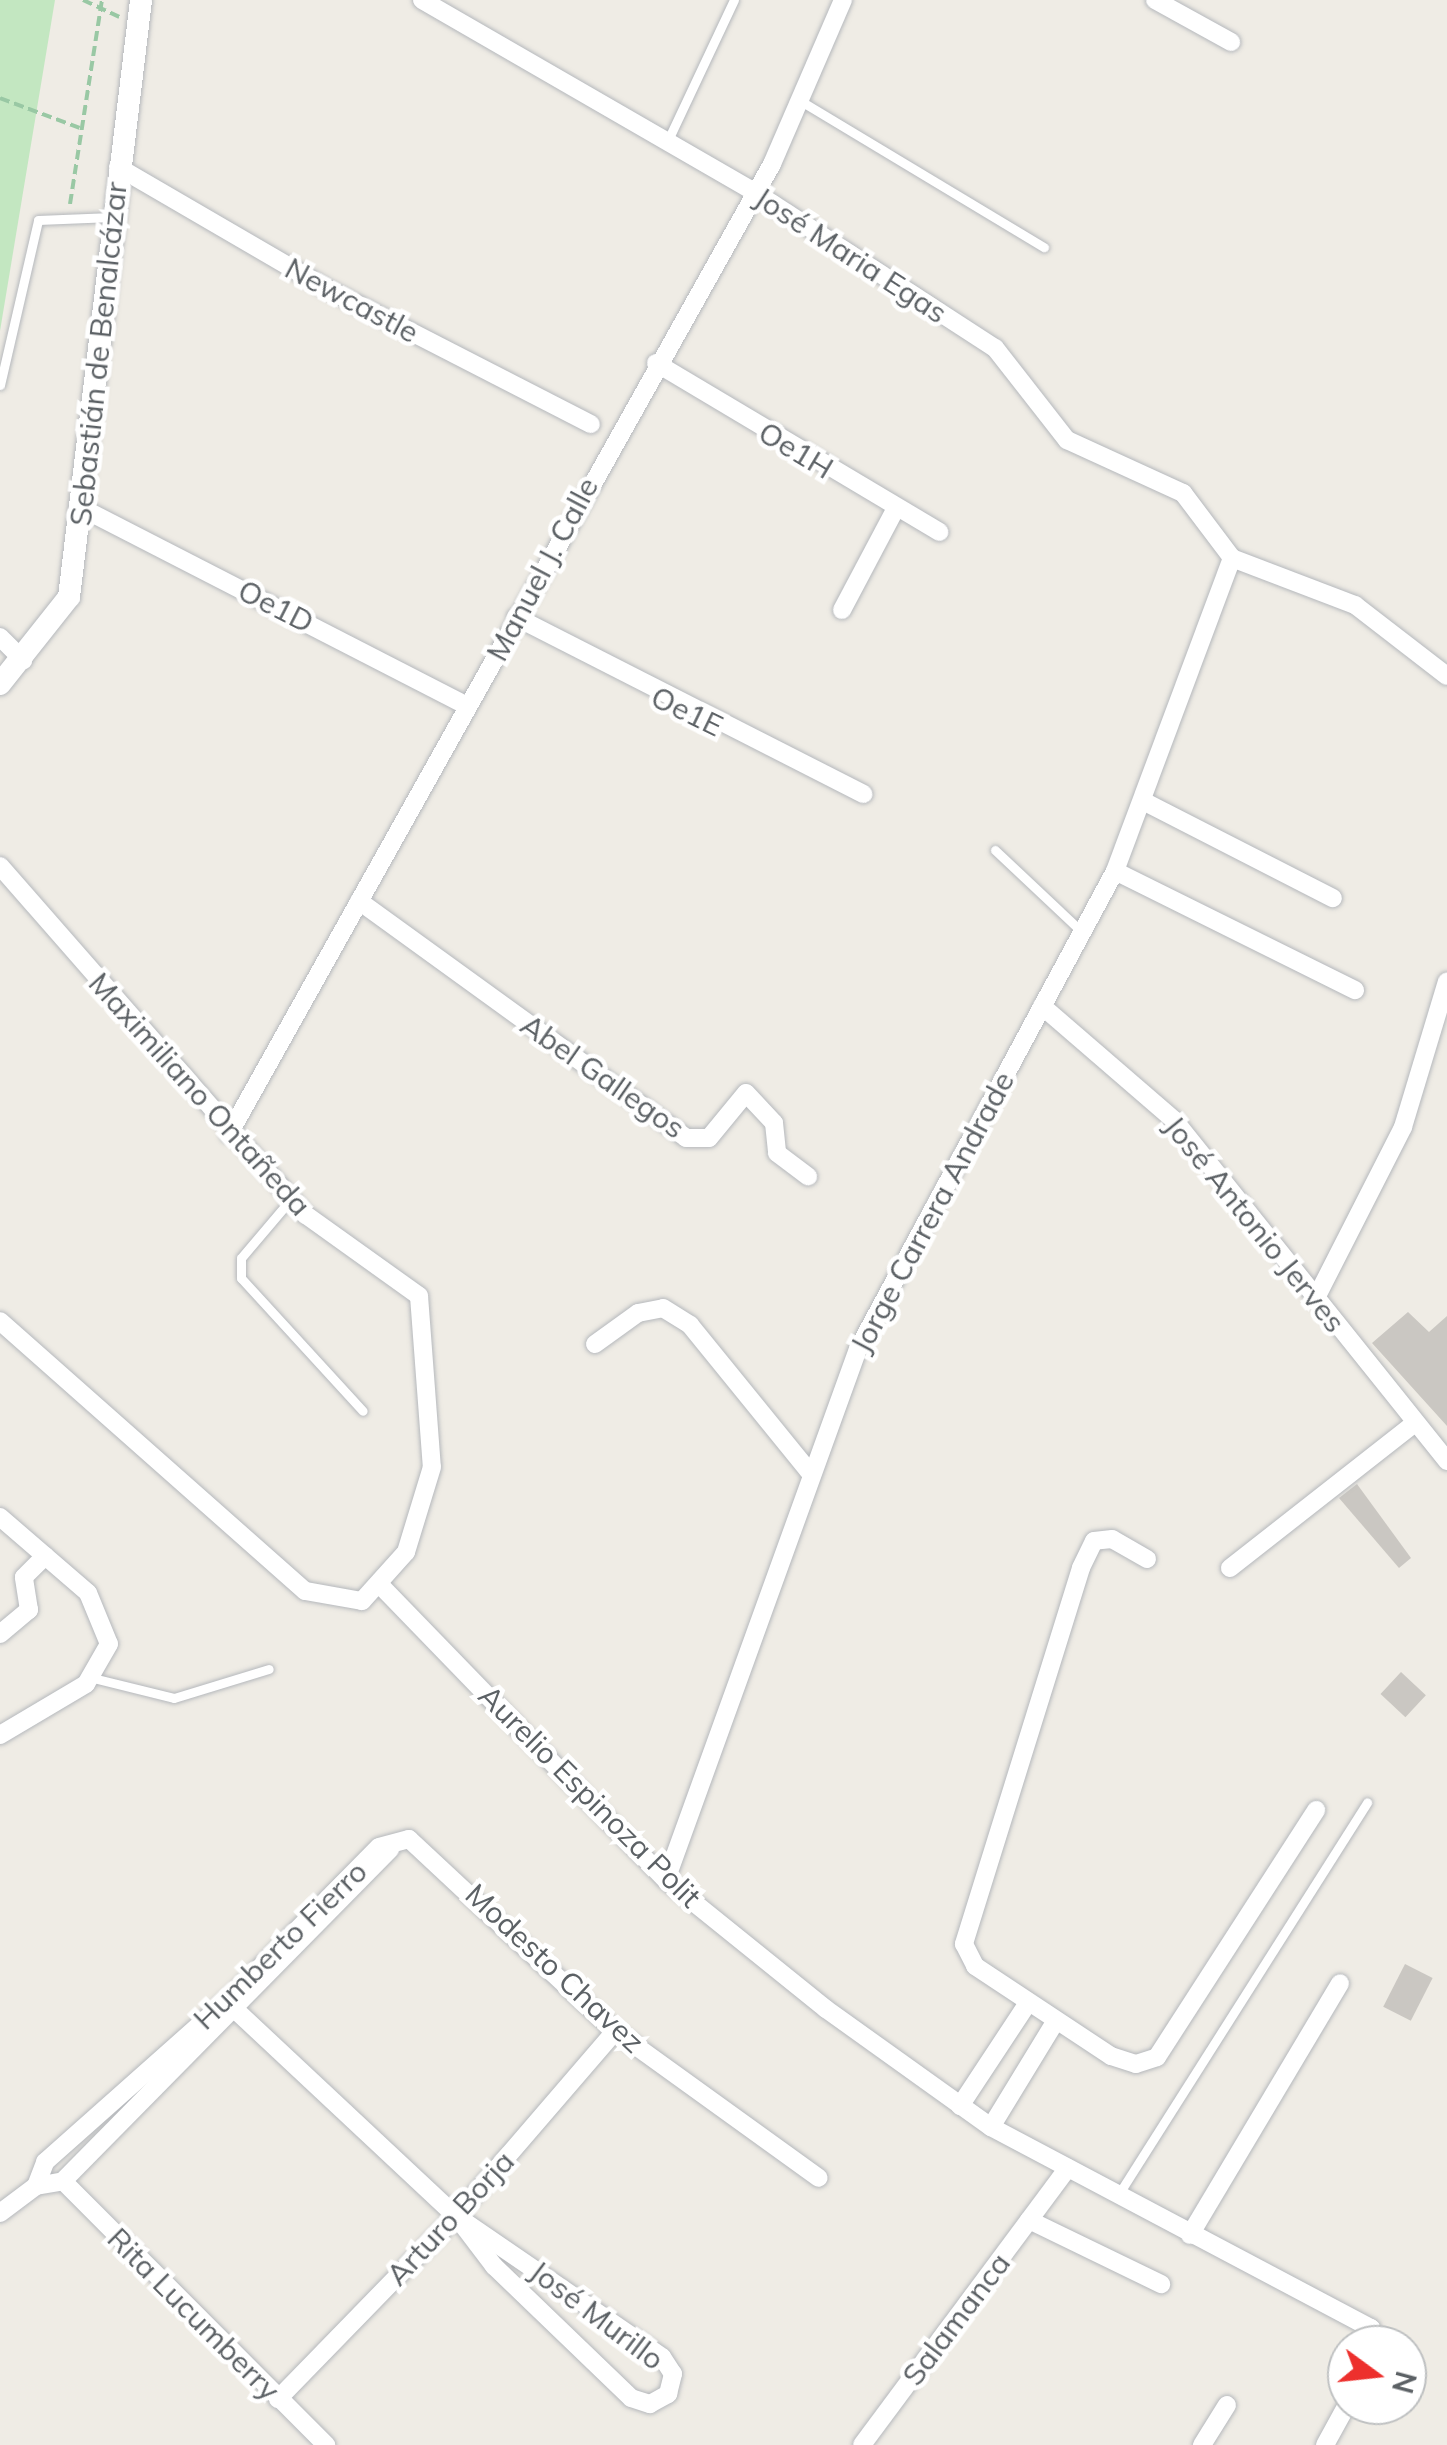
<!DOCTYPE html>
<meta charset="utf-8">
<style>
body{margin:0}
#map{position:relative;width:1447px;height:2445px;overflow:hidden;background:#efece5;font-family:Mulish,sans-serif}
div>[style]{position:absolute}
[style*='--x']{left:calc(var(--x)*1px);top:calc(var(--y)*1px);width:calc(var(--w)*1px);rotate:calc(var(--a)*1deg)}
.green>*{inset:0;background:#c3e7c1}
.building>*{inset:0;background:#cac7c2;transform-origin:0 0}
.path>*{height:4px;margin-top:-2px;transform-origin:0;background:repeating-linear-gradient(90deg,#99c8a4 0 10px,transparent 0 15px)}
.roads{filter:drop-shadow(0 0 2px #b5b8bc) drop-shadow(0 0 2px #b5b8bc)}
.service>*{height:9px;margin:-4.5px;padding:0 4.5px;transform-origin:4.5px;border-radius:4.5px;background:#fff}
.minor>*{height:18px;margin:-9px;padding:0 9px;transform-origin:9px;border-radius:9px;background:#fff}
.secondary>*{height:22px;margin:-11px;padding:0 11px;transform-origin:11px;border-radius:11px;background:#fff}
span{translate:-50% -50%;white-space:nowrap;text-align:center;line-height:1.15;-webkit-text-stroke:9px #fff;paint-order:stroke}
.street-label{font-size:30px;color:#5c6165}
.north{position:absolute;left:1327px;top:2325px;width:100px;height:100px;box-sizing:border-box;background:#fff;border:2px solid #bec0c1;border-radius:50%;rotate:105deg;font-size:28px;font-weight:700;line-height:40px;text-align:center;color:#5c6165}
.north::after{content:'';display:block;margin:auto;width:35px;height:45px;background:#ed302d;clip-path:polygon(50% 0,100% 100%,50% 72%,0 100%)}
</style>
<div id="map">
<div class="green">
<i style="clip-path:polygon(0 0,55px 0,0 331px)"></i>
</div>
<div class="building">
<i style="clip-path:polygon(1408px 1312px,1429px 1332px,1447px 1316px,1447px 1426px,1372px 1343px)"></i>
<i style="clip-path:polygon(1357px 1484px,1411px 1558px,1399px 1568px,1339px 1498px)"></i>
<i style="left:1401px;top:1672px;width:34px;height:30px;rotate:43deg"></i>
<i style="left:1405px;top:1964px;width:31px;height:48px;rotate:27deg"></i>
</div>
<div class="path">
<i style="--x:83;--y:0;--w:40;--a:25"></i>
<i style="--x:0;--y:98;--w:85;--a:20.6"></i>
<i style="--x:70;--y:204;--w:206;--a:-81.1"></i>
</div>
<div class="roads">
<div class="service">
<i style="--x:804;--y:103;--w:280;--a:31"></i>
<i style="--x:668;--y:140;--w:155;--a:-64.8"></i>
<i style="--x:0;--y:385;--w:169;--a:-77"></i>
<i style="--x:38;--y:220;--w:74;--a:-2.3"></i>
<i style="--x:995;--y:850;--w:118;--a:43.3"></i>
<i style="--x:291;--y:1199;--w:77;--a:130.3"></i>
<i style="--x:241;--y:1258;--w:20;--a:90"></i>
<i style="--x:241;--y:1278;--w:180;--a:47.5"></i>
<i style="--x:93;--y:1678;--w:83;--a:13.9"></i>
<i style="--x:174;--y:1698;--w:99;--a:-17"></i>
<i style="--x:1118;--y:2195;--w:465;--a:-57.6"></i>
</div>
<div class="minor">
<i style="--x:422;--y:0;--w:386;--a:30"></i>
<i style="--x:756;--y:193;--w:285;--a:33"></i>
<i style="--x:995;--y:348;--w:117;--a:52"></i>
<i style="--x:1067;--y:440;--w:128;--a:24.6"></i>
<i style="--x:1183;--y:493;--w:81;--a:53"></i>
<i style="--x:1155;--y:0;--w:87;--a:28.9"></i>
<i style="--x:118;--y:167;--w:238;--a:30.2"></i>
<i style="--x:324;--y:287;--w:300;--a:27.2"></i>
<i style="--x:656;--y:363;--w:330;--a:30.8"></i>
<i style="--x:82;--y:508;--w:434;--a:27.2"></i>
<i style="--x:1232;--y:558;--w:132;--a:20.9"></i>
<i style="--x:1355;--y:605;--w:116;--a:37.7"></i>
<i style="--x:842;--y:610;--w:115;--a:-62.1"></i>
<i style="--x:516;--y:617;--w:390;--a:27"></i>
<i style="--x:0;--y:637;--w:33;--a:45"></i>
<i style="--x:1145;--y:802;--w:211;--a:27.1"></i>
<i style="--x:0;--y:866;--w:464;--a:48.8"></i>
<i style="--x:306;--y:1215;--w:139;--a:35.6"></i>
<i style="--x:419;--y:1296;--w:171;--a:85.7"></i>
<i style="--x:432;--y:1467;--w:89;--a:107"></i>
<i style="--x:406;--y:1552;--w:66;--a:131.9"></i>
<i style="--x:362;--y:1601;--w:58;--a:-170"></i>
<i style="--x:305;--y:1591;--w:407;--a:-138.5"></i>
<i style="--x:1115;--y:871;--w:268;--a:26.4"></i>
<i style="--x:359;--y:901;--w:404;--a:35.9"></i>
<i style="--x:686;--y:1138;--w:23;--a:0"></i>
<i style="--x:709;--y:1138;--w:58;--a:-50.6"></i>
<i style="--x:746;--y:1093;--w:41;--a:47"></i>
<i style="--x:774;--y:1123;--w:30;--a:84"></i>
<i style="--x:777;--y:1153;--w:39;--a:37"></i>
<i style="--x:1042;--y:1006;--w:174;--a:40.8"></i>
<i style="--x:1174;--y:1120;--w:437;--a:51.3"></i>
<i style="--x:229;--y:1134;--w:1112;--a:-60.76"></i>
<i style="--x:772;--y:164;--w:179;--a:-66.6"></i>
<i style="--x:1316;--y:1298;--w:192;--a:-63"></i>
<i style="--x:1403;--y:1127;--w:152;--a:-73.2"></i>
<i style="--x:595;--y:1344;--w:53;--a:-35.8"></i>
<i style="--x:638;--y:1313;--w:25;--a:-11"></i>
<i style="--x:663;--y:1308;--w:32;--a:32"></i>
<i style="--x:690;--y:1325;--w:192;--a:50.9"></i>
<i style="--x:0;--y:1517;--w:116;--a:40.8"></i>
<i style="--x:88;--y:1593;--w:55;--a:67.6"></i>
<i style="--x:109;--y:1644;--w:46;--a:119.9"></i>
<i style="--x:86;--y:1684;--w:100;--a:149.3"></i>
<i style="--x:1147;--y:1559;--w:40;--a:-150.3"></i>
<i style="--x:1112;--y:1539;--w:18;--a:174"></i>
<i style="--x:1094;--y:1541;--w:30;--a:116"></i>
<i style="--x:1081;--y:1568;--w:394;--a:107.3"></i>
<i style="--x:964;--y:1944;--w:25;--a:63"></i>
<i style="--x:975;--y:1966;--w:163;--a:33.5"></i>
<i style="--x:1111;--y:2056;--w:26;--a:18"></i>
<i style="--x:1136;--y:2064;--w:22;--a:-18"></i>
<i style="--x:1157;--y:2057;--w:294;--a:-57.2"></i>
<i style="--x:1230;--y:1568;--w:235;--a:-38.1"></i>
<i style="--x:381;--y:1586;--w:409;--a:45.9"></i>
<i style="--x:666;--y:1880;--w:206;--a:38.9"></i>
<i style="--x:826;--y:2009;--w:203;--a:35.6"></i>
<i style="--x:991;--y:2127;--w:430;--a:27.9"></i>
<i style="--x:1371;--y:2328;--w:18;--a:74"></i>
<i style="--x:0;--y:1634;--w:38;--a:-40"></i>
<i style="--x:29;--y:1610;--w:33;--a:-99"></i>
<i style="--x:24;--y:1577;--w:30;--a:-45"></i>
<i style="--x:666;--y:1880;--w:565;--a:-70.12"></i>
<i style="--x:858;--y:1349;--w:543;--a:-61.73"></i>
<i style="--x:1115;--y:871;--w:334;--a:-69.5"></i>
<i style="--x:226;--y:2001;--w:315;--a:43.1"></i>
<i style="--x:456;--y:2216;--w:63;--a:52.8"></i>
<i style="--x:494;--y:2266;--w:190;--a:43.9"></i>
<i style="--x:631;--y:2398;--w:20;--a:18"></i>
<i style="--x:650;--y:2404;--w:21;--a:-29"></i>
<i style="--x:668;--y:2394;--w:21;--a:-76"></i>
<i style="--x:673;--y:2374;--w:20;--a:-123"></i>
<i style="--x:662;--y:2357;--w:250;--a:-145.6"></i>
<i style="--x:960;--y:2106;--w:123;--a:-56.6"></i>
<i style="--x:991;--y:2127;--w:123;--a:-58.6"></i>
<i style="--x:63;--y:2181;--w:373;--a:45.1"></i>
<i style="--x:36;--y:2186;--w:26;--a:-69"></i>
<i style="--x:45;--y:2162;--w:250;--a:-41.6"></i>
<i style="--x:232;--y:1996;--w:209;--a:-45.4"></i>
<i style="--x:379;--y:1847;--w:31;--a:-15"></i>
<i style="--x:409;--y:1839;--w:282;--a:43"></i>
<i style="--x:615;--y:2031;--w:251;--a:35.8"></i>
<i style="--x:0;--y:2213;--w:45;--a:-36.9"></i>
<i style="--x:36;--y:2186;--w:27;--a:-10"></i>
<i style="--x:63;--y:2181;--w:466;--a:-45.4"></i>
<i style="--x:1029;--y:2220;--w:147;--a:25.9"></i>
<i style="--x:1190;--y:2235;--w:293;--a:-59.2"></i>
<i style="--x:278;--y:2399;--w:255;--a:-45.8"></i>
<i style="--x:456;--y:2216;--w:244;--a:-49.3"></i>
<i style="--x:862;--y:2445;--w:345;--a:-53.4"></i>
<i style="--x:1202;--y:2445;--w:47;--a:-58"></i>
<i style="--x:1325;--y:2445;--w:46;--a:-61.2"></i>
</div>
<div class="secondary">
<i style="--x:0;--y:684;--w:111;--a:-51.6"></i>
<i style="--x:69;--y:597;--w:601;--a:-83.12"></i>
</div>
</div>
<div class="street-label">
<span style="left:851px;top:255px;rotate:33deg">José Maria Egas</span>
<span style="left:352px;top:300px;rotate:28deg">Newcastle</span>
<span style="left:98px;top:354px;rotate:-84deg">Sebastián de Benalcázar</span>
<span style="left:796px;top:450px;rotate:31deg">Oe1H</span>
<span style="left:542px;top:569px;rotate:-62deg">Manuel J. Calle</span>
<span style="left:276px;top:606px;rotate:27deg">Oe1D</span>
<span style="left:687px;top:711px;rotate:26deg">Oe1E</span>
<span style="left:603px;top:1076px;rotate:35deg">Abel Gallegos</span>
<span style="left:200px;top:1094px;rotate:48deg">Maximiliano Ontañeda</span>
<span style="left:932px;top:1212px;rotate:-62deg">Jorge Carrera Andrade</span>
<span style="left:1255px;top:1224px;rotate:51deg">José Antonio Jerves</span>
<span style="left:590px;top:1796px;rotate:45deg">Aurelio Espinoza Polit</span>
<span style="left:280px;top:1945px;rotate:-44deg">Humberto Fierro</span>
<span style="left:555px;top:1968px;rotate:43deg">Modesto Chavez</span>
<span style="left:450px;top:2218px;rotate:-47deg">Arturo Borja</span>
<span style="left:194px;top:2314px;rotate:45deg">Rita Lucumberry</span>
<span style="left:597px;top:2315px;rotate:37deg">José Murillo</span>
<span style="left:956px;top:2319px;rotate:-53deg">Salamanca</span>
</div>
<div class="north">N</div>
</div>
